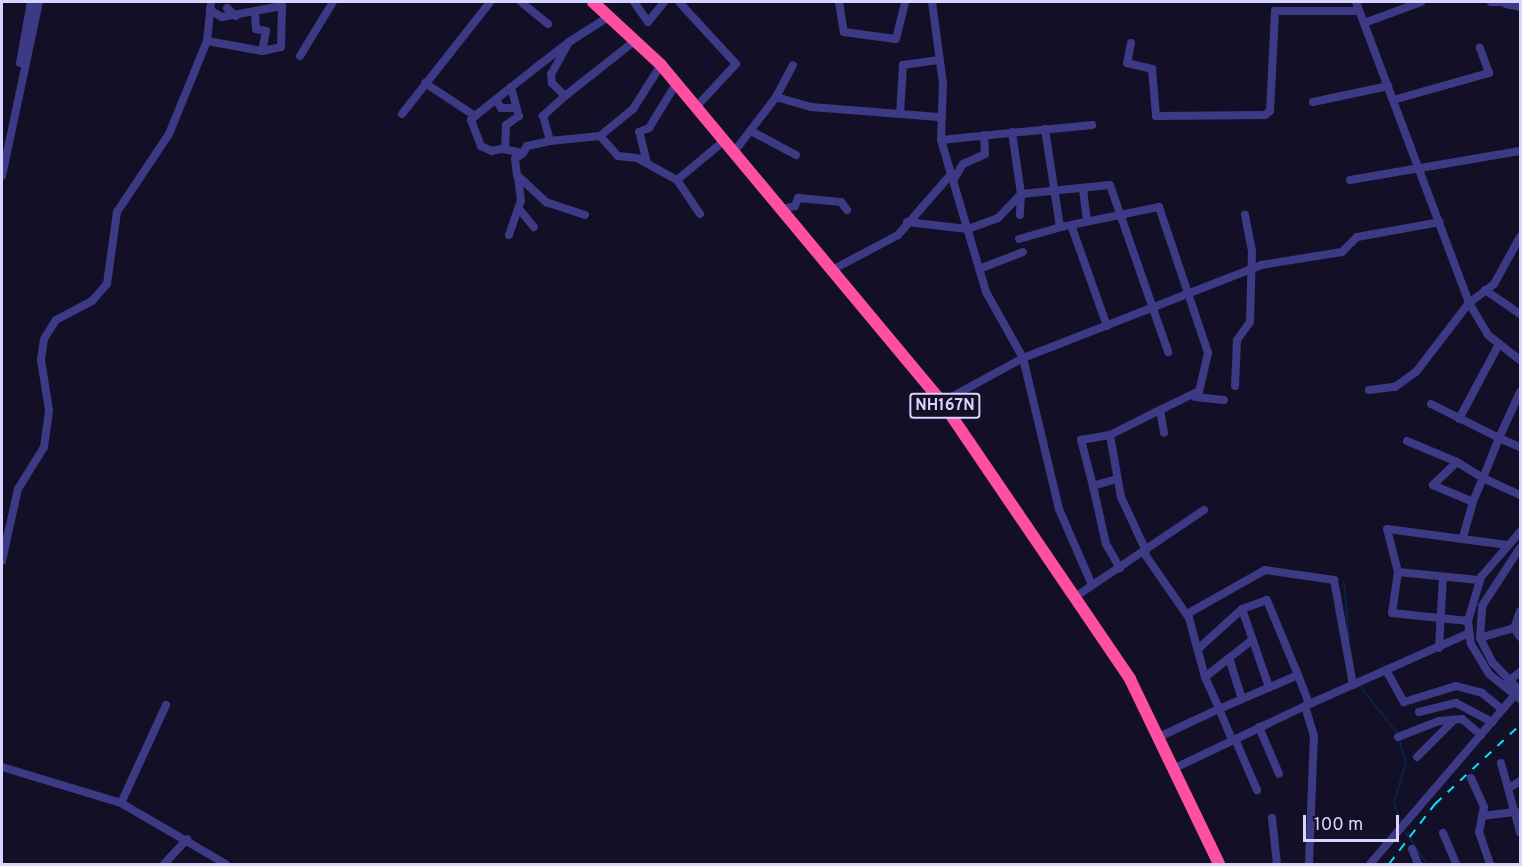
<!DOCTYPE html>
<style>
body{margin:0}
#map{position:relative;width:1522px;height:866px;overflow:hidden;background:#130f26;font-family:Overpass,sans-serif}
div>[style]{position:absolute}
[style*='--x']{left:calc(var(--x)*1px);top:calc(var(--y)*1px);width:calc(var(--w)*1px);rotate:calc(var(--a)*1deg)}
.stream>*{height:2px;margin:-1px;padding:0 1px;transform-origin:1px;border-radius:1px;background:#0c2248}
.minor>*{height:8px;margin:-4px;padding:0 4px;transform-origin:4px;border-radius:4px;background:#3d3a85}
.highway>*{height:12px;margin:-6px;padding:0 6px;transform-origin:6px;border-radius:6px;background:#ff4fa3}
.rail>*{height:2px;margin-top:-1px;transform-origin:0;background:repeating-linear-gradient(90deg,#00e5ff 0 9px,transparent 0 17px)}
span{translate:-50% -50%;white-space:nowrap;text-align:center;line-height:1.15;-webkit-text-stroke:4.5px #130f26;paint-order:stroke}
.shield-label span{padding:2px 4px;background:#130f26;border:2px solid;border-radius:4px;-webkit-text-stroke-width:0}
.shield-label{font-size:16px;color:#d9d4ff;font-weight:700}
.frame{position:absolute;inset:0;border:3px solid #d9d4ff;pointer-events:none}
.scale{position:absolute;left:1303px;top:815px;width:96px;height:27px;box-sizing:border-box;border:3px solid #d9d4ff;border-top:0;padding-left:8px;font-size:18px;line-height:21px;white-space:nowrap;color:#d9d4ff;-webkit-text-stroke:4px #130f26;paint-order:stroke}
</style>
<div id="map">
<div class="stream">
<i style="--x:1344;--y:582;--w:57;--a:85"></i>
<i style="--x:1359;--y:685;--w:63;--a:51.5"></i>
<i style="--x:1399;--y:739;--w:25;--a:74"></i>
<i style="--x:1406;--y:763;--w:41;--a:107.1"></i>
<i style="--x:1394;--y:802;--w:21;--a:71"></i>
<i style="--x:1404;--y:830;--w:41;--a:55.9"></i>
</div>
<div class="minor">
<i style="--x:521;--y:2;--w:35;--a:39"></i>
<i style="--x:634;--y:2;--w:24;--a:55"></i>
<i style="--x:648;--y:22;--w:26;--a:-51"></i>
<i style="--x:679;--y:2;--w:84;--a:47.4"></i>
<i style="--x:736;--y:64;--w:59;--a:132.9"></i>
<i style="--x:839;--y:2;--w:30;--a:81"></i>
<i style="--x:844;--y:32;--w:52;--a:7.7"></i>
<i style="--x:896;--y:39;--w:38;--a:-76"></i>
<i style="--x:932;--y:2;--w:82;--a:82.3"></i>
<i style="--x:943;--y:83;--w:57;--a:92"></i>
<i style="--x:941;--y:140;--w:159;--a:73.5"></i>
<i style="--x:986;--y:292;--w:76;--a:60.7"></i>
<i style="--x:1023;--y:358;--w:92;--a:151.5"></i>
<i style="--x:1356;--y:2;--w:322;--a:69.4"></i>
<i style="--x:1469;--y:303;--w:37;--a:59"></i>
<i style="--x:1488;--y:335;--w:41;--a:38"></i>
<i style="--x:1491;--y:2;--w:15;--a:0"></i>
<i style="--x:1506;--y:4;--w:14;--a:12"></i>
<i style="--x:227;--y:8;--w:12;--a:42"></i>
<i style="--x:255;--y:11;--w:18;--a:87"></i>
<i style="--x:256;--y:29;--w:10;--a:11"></i>
<i style="--x:266;--y:31;--w:20;--a:101"></i>
<i style="--x:1364;--y:23;--w:61;--a:-20.2"></i>
<i style="--x:207;--y:41;--w:56;--a:10.3"></i>
<i style="--x:262;--y:51;--w:19;--a:-12"></i>
<i style="--x:281;--y:47;--w:41;--a:-88.6"></i>
<i style="--x:282;--y:6;--w:61;--a:169.6"></i>
<i style="--x:222;--y:17;--w:14;--a:-150"></i>
<i style="--x:569;--y:42;--w:37;--a:119"></i>
<i style="--x:551;--y:74;--w:9;--a:84"></i>
<i style="--x:552;--y:83;--w:18;--a:45"></i>
<i style="--x:565;--y:96;--w:30;--a:138"></i>
<i style="--x:543;--y:116;--w:26;--a:74"></i>
<i style="--x:550;--y:141;--w:50;--a:-5.7"></i>
<i style="--x:600;--y:136;--w:27;--a:48"></i>
<i style="--x:618;--y:156;--w:19;--a:6"></i>
<i style="--x:637;--y:158;--w:46;--a:28.8"></i>
<i style="--x:1131;--y:43;--w:20;--a:101"></i>
<i style="--x:1127;--y:63;--w:26;--a:13"></i>
<i style="--x:1152;--y:69;--w:47;--a:85.1"></i>
<i style="--x:1156;--y:116;--w:109;--a:-0.5"></i>
<i style="--x:1265;--y:115;--w:6;--a:-39"></i>
<i style="--x:1270;--y:111;--w:100;--a:-87.1"></i>
<i style="--x:1275;--y:11;--w:84;--a:0"></i>
<i style="--x:300;--y:56;--w:63;--a:-58.6"></i>
<i style="--x:20;--y:63;--w:62;--a:-79.8"></i>
<i style="--x:425;--y:83;--w:60;--a:33.4"></i>
<i style="--x:511;--y:87;--w:30;--a:75"></i>
<i style="--x:519;--y:116;--w:16;--a:145"></i>
<i style="--x:506;--y:125;--w:23;--a:92"></i>
<i style="--x:505;--y:148;--w:13;--a:167"></i>
<i style="--x:492;--y:151;--w:12;--a:-156"></i>
<i style="--x:481;--y:146;--w:28;--a:-111"></i>
<i style="--x:471;--y:120;--w:6;--a:-45"></i>
<i style="--x:475;--y:116;--w:75;--a:-38.5"></i>
<i style="--x:534;--y:69;--w:44;--a:-37.6"></i>
<i style="--x:569;--y:42;--w:49;--a:-32.4"></i>
<i style="--x:565;--y:96;--w:90;--a:-38.3"></i>
<i style="--x:776;--y:97;--w:36;--a:-62"></i>
<i style="--x:496;--y:99;--w:10;--a:61"></i>
<i style="--x:501;--y:108;--w:14;--a:0"></i>
<i style="--x:1393;--y:100;--w:100;--a:-15.7"></i>
<i style="--x:1489;--y:73;--w:27;--a:-110"></i>
<i style="--x:1313;--y:102;--w:77;--a:-12"></i>
<i style="--x:402;--y:114;--w:142;--a:-51.8"></i>
<i style="--x:900;--y:114;--w:49;--a:-86.5"></i>
<i style="--x:903;--y:65;--w:37;--a:-8"></i>
<i style="--x:1045;--y:129;--w:99;--a:81.3"></i>
<i style="--x:751;--y:131;--w:51;--a:28.1"></i>
<i style="--x:1012;--y:132;--w:63;--a:81.7"></i>
<i style="--x:1021;--y:194;--w:89;--a:-5.8"></i>
<i style="--x:1110;--y:185;--w:177;--a:70.8"></i>
<i style="--x:600;--y:136;--w:43;--a:-39.3"></i>
<i style="--x:633;--y:109;--w:52;--a:-57.5"></i>
<i style="--x:941;--y:140;--w:152;--a:-5.7"></i>
<i style="--x:503;--y:149;--w:20;--a:11"></i>
<i style="--x:523;--y:153;--w:8;--a:-60"></i>
<i style="--x:527;--y:146;--w:24;--a:-12"></i>
<i style="--x:734;--y:152;--w:69;--a:-52.6"></i>
<i style="--x:776;--y:97;--w:36;--a:16"></i>
<i style="--x:811;--y:107;--w:128;--a:4.5"></i>
<i style="--x:523;--y:153;--w:10;--a:143"></i>
<i style="--x:515;--y:159;--w:16;--a:83"></i>
<i style="--x:517;--y:175;--w:40;--a:43"></i>
<i style="--x:546;--y:202;--w:41;--a:18.4"></i>
<i style="--x:647;--y:163;--w:32;--a:-104"></i>
<i style="--x:639;--y:132;--w:11;--a:-22"></i>
<i style="--x:649;--y:128;--w:52;--a:-58.5"></i>
<i style="--x:2;--y:176;--w:178;--a:-78"></i>
<i style="--x:954;--y:179;--w:17;--a:-59"></i>
<i style="--x:963;--y:164;--w:24;--a:-24"></i>
<i style="--x:985;--y:154;--w:19;--a:-93"></i>
<i style="--x:1350;--y:180;--w:172;--a:-9.7"></i>
<i style="--x:1083;--y:189;--w:32;--a:83"></i>
<i style="--x:782;--y:209;--w:13;--a:-13"></i>
<i style="--x:795;--y:206;--w:9;--a:-69"></i>
<i style="--x:798;--y:198;--w:43;--a:5.3"></i>
<i style="--x:841;--y:202;--w:10;--a:53"></i>
<i style="--x:520;--y:210;--w:22;--a:51"></i>
<i style="--x:700;--y:214;--w:41;--a:-124.1"></i>
<i style="--x:677;--y:180;--w:62;--a:-39.8"></i>
<i style="--x:907;--y:222;--w:61;--a:6.5"></i>
<i style="--x:968;--y:229;--w:32;--a:-20"></i>
<i style="--x:998;--y:218;--w:33;--a:-46"></i>
<i style="--x:1021;--y:194;--w:21;--a:93"></i>
<i style="--x:509;--y:235;--w:36;--a:-71"></i>
<i style="--x:521;--y:201;--w:23;--a:-97"></i>
<i style="--x:1019;--y:239;--w:48;--a:-15.8"></i>
<i style="--x:834;--y:269;--w:72;--a:-28"></i>
<i style="--x:898;--y:235;--w:82;--a:-48.9"></i>
<i style="--x:979;--y:269;--w:47;--a:-21.1"></i>
<i style="--x:1485;--y:290;--w:42;--a:34.4"></i>
<i style="--x:1107;--y:326;--w:107;--a:-109.6"></i>
<i style="--x:1071;--y:225;--w:90;--a:-11.6"></i>
<i style="--x:1159;--y:207;--w:154;--a:71.4"></i>
<i style="--x:1208;--y:353;--w:39;--a:103"></i>
<i style="--x:1199;--y:391;--w:43;--a:154"></i>
<i style="--x:1235;--y:386;--w:46;--a:-87.5"></i>
<i style="--x:1237;--y:340;--w:22;--a:-54"></i>
<i style="--x:1250;--y:322;--w:71;--a:-88.4"></i>
<i style="--x:1252;--y:251;--w:37;--a:-101"></i>
<i style="--x:1369;--y:390;--w:26;--a:-7"></i>
<i style="--x:1395;--y:387;--w:26;--a:-36"></i>
<i style="--x:1416;--y:372;--w:87;--a:-52.5"></i>
<i style="--x:1469;--y:303;--w:31;--a:-37"></i>
<i style="--x:1494;--y:284;--w:54;--a:-61"></i>
<i style="--x:1195;--y:397;--w:29;--a:6"></i>
<i style="--x:1431;--y:404;--w:76;--a:26.6"></i>
<i style="--x:1499;--y:438;--w:51;--a:-65.5"></i>
<i style="--x:1459;--y:419;--w:85;--a:-61.9"></i>
<i style="--x:1407;--y:441;--w:54;--a:22.8"></i>
<i style="--x:1457;--y:462;--w:31;--a:32"></i>
<i style="--x:1483;--y:478;--w:26;--a:113"></i>
<i style="--x:1473;--y:502;--w:43;--a:-157"></i>
<i style="--x:1433;--y:485;--w:33;--a:-44"></i>
<i style="--x:1520;--y:447;--w:23;--a:-157"></i>
<i style="--x:1499;--y:438;--w:43;--a:111.8"></i>
<i style="--x:1483;--y:478;--w:41;--a:24.7"></i>
<i style="--x:1117;--y:479;--w:25;--a:164"></i>
<i style="--x:1093;--y:486;--w:59;--a:77.4"></i>
<i style="--x:1106;--y:544;--w:28;--a:60"></i>
<i style="--x:1093;--y:486;--w:48;--a:-104.6"></i>
<i style="--x:1081;--y:440;--w:29;--a:-10"></i>
<i style="--x:1520;--y:532;--w:60;--a:130.9"></i>
<i style="--x:1481;--y:577;--w:46;--a:106.5"></i>
<i style="--x:1468;--y:621;--w:23;--a:83"></i>
<i style="--x:1471;--y:644;--w:35;--a:59"></i>
<i style="--x:1489;--y:674;--w:40;--a:39"></i>
<i style="--x:1463;--y:537;--w:36;--a:-74"></i>
<i style="--x:1146;--y:551;--w:60;--a:-114.8"></i>
<i style="--x:1121;--y:497;--w:63;--a:-100.1"></i>
<i style="--x:1110;--y:435;--w:56;--a:-26.6"></i>
<i style="--x:1160;--y:410;--w:23;--a:80"></i>
<i style="--x:1144;--y:553;--w:79;--a:55.3"></i>
<i style="--x:1189;--y:618;--w:61;--a:74.8"></i>
<i style="--x:1205;--y:677;--w:35;--a:66"></i>
<i style="--x:1219;--y:709;--w:86;--a:-23.3"></i>
<i style="--x:1298;--y:675;--w:81;--a:-112.5"></i>
<i style="--x:1267;--y:600;--w:27;--a:160"></i>
<i style="--x:1242;--y:609;--w:58;--a:137.8"></i>
<i style="--x:2;--y:561;--w:74;--a:-77.5"></i>
<i style="--x:18;--y:489;--w:49;--a:-58.2"></i>
<i style="--x:44;--y:447;--w:37;--a:-82"></i>
<i style="--x:49;--y:410;--w:51;--a:-99.1"></i>
<i style="--x:41;--y:360;--w:21;--a:-82"></i>
<i style="--x:44;--y:339;--w:22;--a:-58"></i>
<i style="--x:56;--y:320;--w:41;--a:-27.8"></i>
<i style="--x:92;--y:301;--w:23;--a:-49"></i>
<i style="--x:107;--y:284;--w:73;--a:-82.1"></i>
<i style="--x:117;--y:212;--w:94;--a:-56.3"></i>
<i style="--x:169;--y:134;--w:100;--a:-67.8"></i>
<i style="--x:207;--y:41;--w:39;--a:-84"></i>
<i style="--x:1398;--y:572;--w:44;--a:-104.3"></i>
<i style="--x:1387;--y:529;--w:122;--a:7.5"></i>
<i style="--x:1092;--y:585;--w:83;--a:-113.5"></i>
<i style="--x:1059;--y:509;--w:155;--a:-103.4"></i>
<i style="--x:1023;--y:358;--w:256;--a:-21.3"></i>
<i style="--x:1261;--y:265;--w:82;--a:-9.1"></i>
<i style="--x:1342;--y:252;--w:21;--a:-45"></i>
<i style="--x:1357;--y:237;--w:84;--a:-10.2"></i>
<i style="--x:1078;--y:595;--w:152;--a:-34"></i>
<i style="--x:1242;--y:609;--w:83;--a:70.9"></i>
<i style="--x:1520;--y:611;--w:18;--a:109"></i>
<i style="--x:1514;--y:628;--w:11;--a:56"></i>
<i style="--x:1187;--y:614;--w:90;--a:-29.4"></i>
<i style="--x:1265;--y:570;--w:70;--a:8.2"></i>
<i style="--x:1334;--y:580;--w:107;--a:79.7"></i>
<i style="--x:1468;--y:621;--w:76;--a:-174"></i>
<i style="--x:1392;--y:613;--w:41;--a:-81.7"></i>
<i style="--x:1398;--y:572;--w:81;--a:5.6"></i>
<i style="--x:1514;--y:628;--w:35;--a:164"></i>
<i style="--x:1480;--y:638;--w:32;--a:-86"></i>
<i style="--x:1482;--y:606;--w:69;--a:-56.8"></i>
<i style="--x:1480;--y:638;--w:28;--a:63"></i>
<i style="--x:1493;--y:663;--w:39;--a:46"></i>
<i style="--x:1439;--y:648;--w:71;--a:-86.8"></i>
<i style="--x:1229;--y:658;--w:43;--a:72.4"></i>
<i style="--x:1386;--y:670;--w:37;--a:61"></i>
<i style="--x:1404;--y:702;--w:54;--a:-17.1"></i>
<i style="--x:1456;--y:686;--w:27;--a:15"></i>
<i style="--x:1482;--y:693;--w:26;--a:39"></i>
<i style="--x:1298;--y:675;--w:31;--a:69"></i>
<i style="--x:1205;--y:677;--w:60;--a:-38.2"></i>
<i style="--x:1505;--y:684;--w:19;--a:-39"></i>
<i style="--x:1419;--y:712;--w:38;--a:-14"></i>
<i style="--x:1456;--y:703;--w:41;--a:27.8"></i>
<i style="--x:1259;--y:727;--w:51;--a:66.9"></i>
<i style="--x:1161;--y:736;--w:64;--a:-25"></i>
<i style="--x:1219;--y:709;--w:34;--a:67"></i>
<i style="--x:1398;--y:737;--w:44;--a:-21.3"></i>
<i style="--x:1439;--y:721;--w:23;--a:-5"></i>
<i style="--x:1462;--y:719;--w:25;--a:40"></i>
<i style="--x:1235;--y:739;--w:56;--a:66.7"></i>
<i style="--x:1417;--y:757;--w:52;--a:-45"></i>
<i style="--x:1501;--y:763;--w:72;--a:74.6"></i>
<i style="--x:2;--y:767;--w:124;--a:16.8"></i>
<i style="--x:121;--y:803;--w:121;--a:30.2"></i>
<i style="--x:1175;--y:768;--w:144;--a:-25.5"></i>
<i style="--x:1471;--y:778;--w:32;--a:66"></i>
<i style="--x:1484;--y:807;--w:25;--a:101"></i>
<i style="--x:1479;--y:832;--w:34;--a:71"></i>
<i style="--x:1509;--y:788;--w:13;--a:-32"></i>
<i style="--x:121;--y:803;--w:108;--a:-65.3"></i>
<i style="--x:1482;--y:816;--w:34;--a:-7"></i>
<i style="--x:1272;--y:818;--w:46;--a:83.8"></i>
<i style="--x:1443;--y:833;--w:34;--a:67"></i>
<i style="--x:1412;--y:849;--w:16;--a:68"></i>
<i style="--x:164;--y:864;--w:34;--a:-47"></i>
<i style="--x:1309;--y:864;--w:128;--a:-87.8"></i>
<i style="--x:1314;--y:736;--w:31;--a:-107"></i>
<i style="--x:1305;--y:706;--w:180;--a:-24"></i>
<i style="--x:1370;--y:864;--w:223;--a:-49.4"></i>
</div>
<div class="highway">
<i style="--x:593;--y:2;--w:93;--a:42.8"></i>
<i style="--x:661;--y:65;--w:439;--a:50.2"></i>
<i style="--x:942;--y:402;--w:335;--a:55.8"></i>
<i style="--x:1130;--y:679;--w:205;--a:64.3"></i>
</div>
<div class="rail">
<i style="--x:1389;--y:864;--w:76;--a:-52.5"></i>
<i style="--x:1435;--y:804;--w:116;--a:-42.9"></i>
</div>
<div class="shield-label">
<span style="left:945px;top:406px">NH167N</span>
</div>
<div class="frame"></div>
<div class="scale">100 m</div>
</div>
